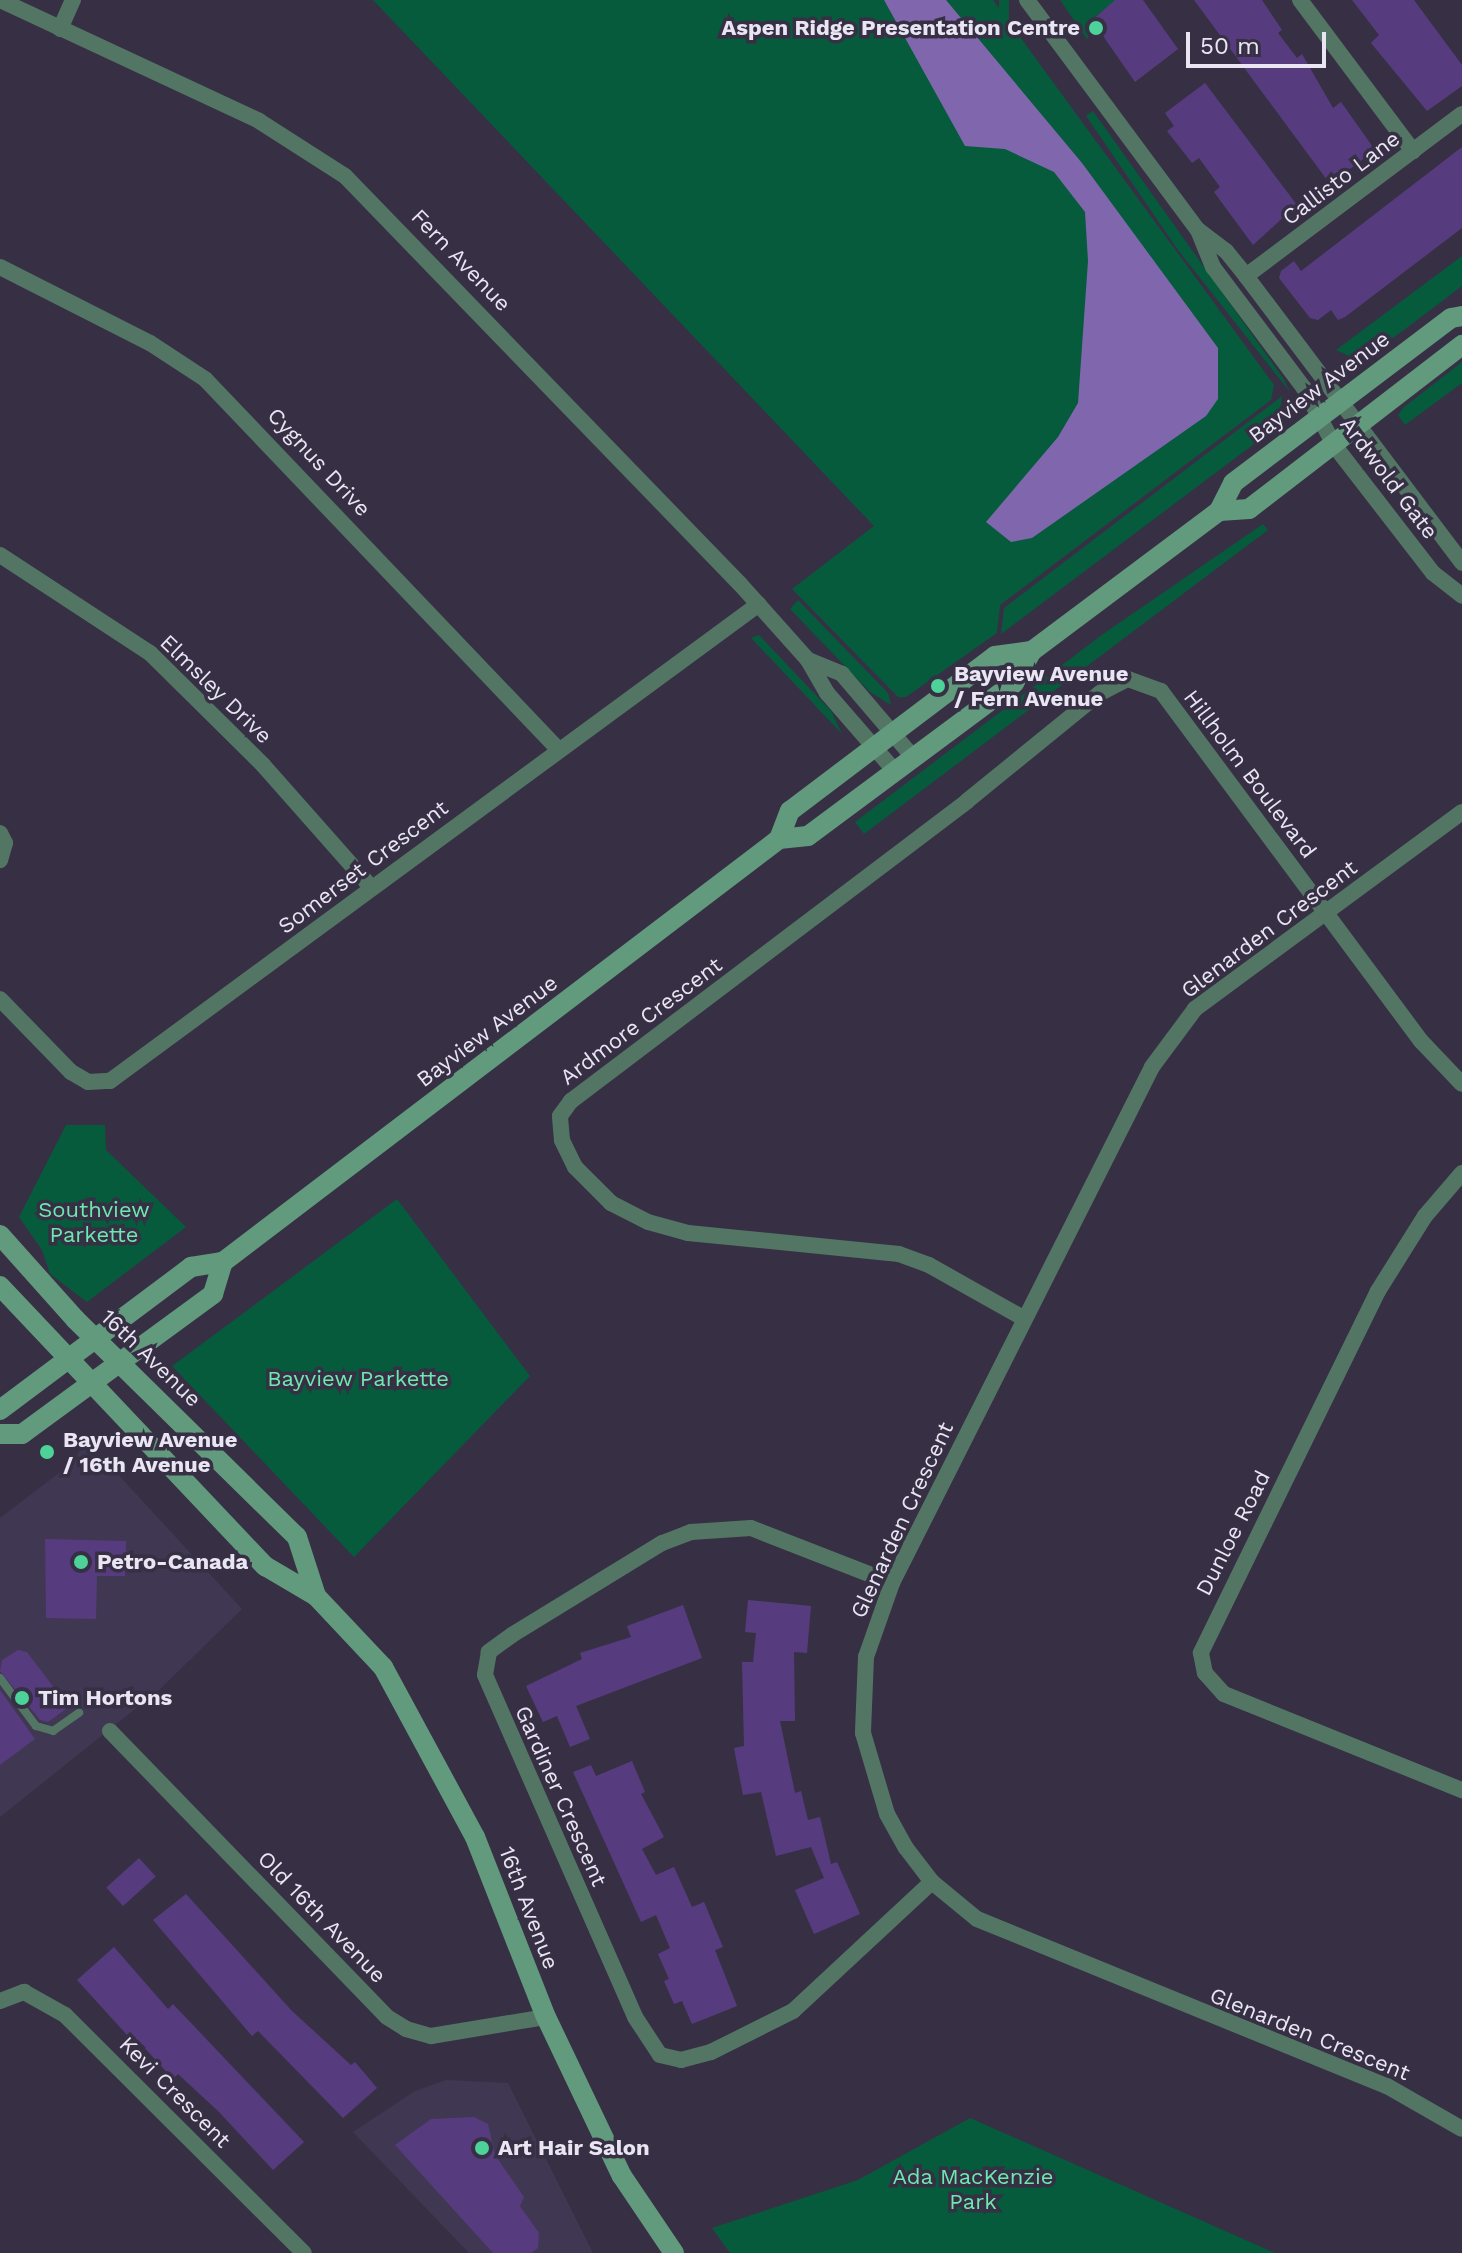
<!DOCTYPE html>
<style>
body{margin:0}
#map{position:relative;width:1462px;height:2253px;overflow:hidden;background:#373045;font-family:"Work Sans",sans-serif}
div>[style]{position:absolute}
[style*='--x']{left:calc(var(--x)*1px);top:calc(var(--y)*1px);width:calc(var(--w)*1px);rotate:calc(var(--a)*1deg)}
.built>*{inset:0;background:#403752}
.green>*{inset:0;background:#055b3c;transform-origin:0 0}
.water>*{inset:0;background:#8067ad}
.building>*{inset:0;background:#563c7e;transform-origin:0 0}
.lane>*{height:8px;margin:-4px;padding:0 4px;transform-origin:4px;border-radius:4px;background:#537664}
.street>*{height:16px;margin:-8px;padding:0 8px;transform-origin:8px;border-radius:8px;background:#537664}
.secondary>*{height:20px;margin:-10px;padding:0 10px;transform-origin:10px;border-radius:10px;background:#629a7e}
.dots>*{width:22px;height:22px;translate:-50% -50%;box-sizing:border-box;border:4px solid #373045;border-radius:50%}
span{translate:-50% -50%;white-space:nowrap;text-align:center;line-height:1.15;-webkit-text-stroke:7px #373045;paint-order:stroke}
.poi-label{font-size:22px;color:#e9e5f3;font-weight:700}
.right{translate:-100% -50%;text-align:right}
.left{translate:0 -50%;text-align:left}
.street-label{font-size:22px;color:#e9e5f3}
.park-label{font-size:22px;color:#6de9b0}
.scale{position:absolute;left:1186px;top:32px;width:140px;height:36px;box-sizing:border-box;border:4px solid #e9e5f3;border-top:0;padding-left:10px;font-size:24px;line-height:28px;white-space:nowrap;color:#e9e5f3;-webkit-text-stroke:6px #373045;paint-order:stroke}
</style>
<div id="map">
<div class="built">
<i style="clip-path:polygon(88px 1442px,242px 1609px,160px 1689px,0 1817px,0 1518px,59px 1473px)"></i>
<i style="clip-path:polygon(446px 2080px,508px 2083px,593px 2253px,469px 2253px,353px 2132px,415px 2091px)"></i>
</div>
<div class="green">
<i style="clip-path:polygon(373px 0,993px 0,1274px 385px,1271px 400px,1000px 605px,997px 633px,906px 697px,898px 697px,792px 589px,874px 526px)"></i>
<i style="left:999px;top:0;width:10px;height:141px"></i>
<i style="clip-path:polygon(1060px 0,1117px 0,1092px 19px,1097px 27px,1087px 39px)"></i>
<i style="clip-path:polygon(1093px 111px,1283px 378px,1290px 392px,1178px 250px,1086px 116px)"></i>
<i style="clip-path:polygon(1462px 256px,1462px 286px,1404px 330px,1360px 361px,1336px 350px)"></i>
<i style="clip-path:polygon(1462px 362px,1462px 383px,1405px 425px,1398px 415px,1404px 407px)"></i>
<i style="clip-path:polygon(1282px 396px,1278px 426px,1001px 634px,1004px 608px)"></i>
<i style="clip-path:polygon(1263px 524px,1268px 530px,864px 834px,855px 822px,1103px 634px)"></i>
<i style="clip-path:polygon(798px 600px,888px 693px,891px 705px,870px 692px,790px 609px)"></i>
<i style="clip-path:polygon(759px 635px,831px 711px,842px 734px,751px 638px)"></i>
<i style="clip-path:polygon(66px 1125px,105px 1125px,106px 1150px,186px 1227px,87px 1302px,50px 1274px,42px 1250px,19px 1217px)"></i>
<i style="clip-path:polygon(397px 1199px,530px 1376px,354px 1557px,172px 1366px)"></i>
<i style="clip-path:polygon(970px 2118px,1275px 2253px,730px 2253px,712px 2228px,858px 2180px)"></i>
</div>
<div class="water">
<i style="clip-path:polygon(884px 0,946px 0,1082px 163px,1218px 348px,1218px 399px,1206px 416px,1032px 538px,1011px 542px,986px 522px,1058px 437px,1078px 403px,1088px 261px,1085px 212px,1054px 172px,1005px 149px,965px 146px)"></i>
</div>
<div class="building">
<i style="clip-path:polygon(1115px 0,1143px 0,1178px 49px,1135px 82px,1092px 20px)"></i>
<i style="clip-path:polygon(1194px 0,1262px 0,1282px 30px,1278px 33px,1297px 58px,1302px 54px,1333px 108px,1341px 102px,1375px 150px,1330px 184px)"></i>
<i style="clip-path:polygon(1352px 0,1414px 0,1462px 65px,1462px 86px,1427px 111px,1371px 43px,1379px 35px)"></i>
<i style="clip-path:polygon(1205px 83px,1297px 205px,1253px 245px,1214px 192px,1220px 187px,1199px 158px,1192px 163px,1167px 131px,1174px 126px,1165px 113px)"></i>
<i style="clip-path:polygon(1462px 147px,1462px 228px,1345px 317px,1338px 320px,1331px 310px,1318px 320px,1310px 318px,1279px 278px,1281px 271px,1294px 261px,1301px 271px)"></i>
<i style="clip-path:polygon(45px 1539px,126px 1541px,125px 1576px,97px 1576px,96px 1619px,46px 1618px)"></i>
<i style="clip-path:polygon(748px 1600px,811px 1606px,807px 1653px,794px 1652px,795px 1721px,780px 1721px,795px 1793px,801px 1791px,808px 1820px,820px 1817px,831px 1864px,837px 1862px,860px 1914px,814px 1934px,795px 1890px,824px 1878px,811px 1847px,776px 1856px,761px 1792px,743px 1795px,734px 1748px,744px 1746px,742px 1662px,753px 1662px,756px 1633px,745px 1632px)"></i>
<i style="clip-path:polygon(683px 1605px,702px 1658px,576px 1706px,590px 1739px,570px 1747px,557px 1716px,543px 1722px,526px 1686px,582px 1659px,580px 1653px,631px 1637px,627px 1626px)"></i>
<i style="clip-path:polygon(18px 1650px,27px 1652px,64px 1701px,66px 1709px,48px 1722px,40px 1720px,0 1671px,2px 1660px)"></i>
<i style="clip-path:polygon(0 1690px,35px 1739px,0 1765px)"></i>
<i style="clip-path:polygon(632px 1761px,645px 1792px,641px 1794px,664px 1837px,642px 1849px,656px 1875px,674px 1867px,692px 1907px,704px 1902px,723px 1947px,715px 1950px,737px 2006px,692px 2024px,682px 2001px,674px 2004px,664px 1981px,669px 1979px,658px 1954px,670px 1948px,656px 1915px,641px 1922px,573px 1772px,591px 1765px,596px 1776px)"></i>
<i style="left:139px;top:1858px;width:25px;height:44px;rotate:48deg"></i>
<i style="clip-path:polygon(186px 1894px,292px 2011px,351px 2065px,355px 2062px,377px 2088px,343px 2118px,258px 2031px,252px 2036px,153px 1920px)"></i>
<i style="clip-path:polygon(114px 1947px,168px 2009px,173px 2004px,304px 2142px,273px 2170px,219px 2112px,178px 2074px,173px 2079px,130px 2032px,127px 2035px,77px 1980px)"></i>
<i style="clip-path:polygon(474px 2117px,488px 2124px,495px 2155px,524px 2197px,520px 2206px,539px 2233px,538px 2248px,531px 2253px,493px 2253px,395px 2145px,431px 2119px)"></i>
</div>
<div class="lane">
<i style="--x:0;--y:1678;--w:60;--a:53.1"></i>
<i style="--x:36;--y:1726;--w:18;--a:16"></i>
<i style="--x:53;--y:1731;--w:32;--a:-35"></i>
</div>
<div class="street">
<i style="--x:0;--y:0;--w:286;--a:25"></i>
<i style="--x:259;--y:121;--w:102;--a:32.6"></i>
<i style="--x:345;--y:176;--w:568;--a:45.93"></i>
<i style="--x:740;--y:584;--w:102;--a:48.2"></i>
<i style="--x:808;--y:660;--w:38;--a:60"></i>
<i style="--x:827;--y:693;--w:101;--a:49"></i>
<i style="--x:1027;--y:0;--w:287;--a:53.4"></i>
<i style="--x:1198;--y:230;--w:40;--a:68"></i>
<i style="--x:1213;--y:267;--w:151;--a:53.1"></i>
<i style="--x:1304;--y:388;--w:64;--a:62.2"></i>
<i style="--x:1334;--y:445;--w:162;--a:52.3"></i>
<i style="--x:1433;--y:573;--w:37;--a:38"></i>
<i style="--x:1300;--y:0;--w:189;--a:53.2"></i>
<i style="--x:60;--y:29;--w:32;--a:-66"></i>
<i style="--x:1198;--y:230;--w:35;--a:37"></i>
<i style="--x:1226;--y:251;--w:32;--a:51"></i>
<i style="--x:1246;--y:276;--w:359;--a:53"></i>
<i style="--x:0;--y:267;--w:168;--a:26.9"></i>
<i style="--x:150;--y:343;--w:66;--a:33.2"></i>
<i style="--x:205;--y:379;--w:511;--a:46.35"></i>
<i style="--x:1246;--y:276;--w:270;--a:-36.9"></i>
<i style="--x:0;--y:555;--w:179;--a:33.2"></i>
<i style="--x:150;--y:653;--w:159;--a:44.7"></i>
<i style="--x:263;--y:765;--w:164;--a:48.5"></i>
<i style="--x:808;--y:660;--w:37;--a:22"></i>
<i style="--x:842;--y:674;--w:108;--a:49.5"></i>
<i style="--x:1462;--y:812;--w:332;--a:143.6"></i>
<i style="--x:1195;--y:1009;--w:72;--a:126.6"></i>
<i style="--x:1152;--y:1067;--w:578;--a:116.74"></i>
<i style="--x:892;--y:1583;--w:78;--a:109.4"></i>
<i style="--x:866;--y:1657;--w:76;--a:92.3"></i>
<i style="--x:863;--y:1733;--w:84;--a:73.5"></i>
<i style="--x:887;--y:1814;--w:39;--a:61"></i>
<i style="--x:906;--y:1848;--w:43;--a:52.6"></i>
<i style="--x:932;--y:1882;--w:58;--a:39.4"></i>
<i style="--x:977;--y:1919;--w:443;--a:22.2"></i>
<i style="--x:1387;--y:2086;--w:86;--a:29.8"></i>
<i style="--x:0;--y:833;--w:11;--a:63"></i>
<i style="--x:5;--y:843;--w:18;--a:106"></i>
<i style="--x:0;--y:999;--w:102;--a:45.8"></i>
<i style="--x:71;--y:1072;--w:20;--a:30"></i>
<i style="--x:88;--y:1082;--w:22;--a:-3"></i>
<i style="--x:110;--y:1081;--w:805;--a:-36.32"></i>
<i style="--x:1462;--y:1173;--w:57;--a:130.7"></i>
<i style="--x:1425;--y:1216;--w:89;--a:122.1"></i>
<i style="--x:1378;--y:1291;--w:403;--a:116.1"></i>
<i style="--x:1201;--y:1653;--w:20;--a:79"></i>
<i style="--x:1205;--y:1673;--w:28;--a:48"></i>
<i style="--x:1224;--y:1694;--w:257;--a:22"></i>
<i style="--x:1023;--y:1318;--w:108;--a:-150.6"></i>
<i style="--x:929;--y:1265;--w:32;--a:-160"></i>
<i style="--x:899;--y:1254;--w:212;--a:-174.3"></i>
<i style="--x:688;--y:1233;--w:41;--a:-164.6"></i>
<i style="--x:648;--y:1222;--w:42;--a:-152.8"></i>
<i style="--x:611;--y:1203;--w:51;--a:-135"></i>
<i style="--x:575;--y:1167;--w:30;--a:-116"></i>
<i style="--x:562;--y:1140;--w:24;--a:-95"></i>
<i style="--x:560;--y:1116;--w:19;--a:-54"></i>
<i style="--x:571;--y:1101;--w:497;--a:-37.1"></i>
<i style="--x:967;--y:801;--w:171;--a:-39.1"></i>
<i style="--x:1100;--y:693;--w:31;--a:-27"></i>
<i style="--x:1128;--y:679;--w:35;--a:20"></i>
<i style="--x:1161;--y:691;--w:436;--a:53.4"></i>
<i style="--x:1421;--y:1041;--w:59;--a:46.4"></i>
<i style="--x:892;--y:1583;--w:151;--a:-158.7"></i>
<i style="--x:751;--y:1528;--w:60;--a:176.2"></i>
<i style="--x:691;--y:1532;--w:31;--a:159"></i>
<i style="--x:662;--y:1543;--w:176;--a:148.5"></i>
<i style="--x:512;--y:1635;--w:29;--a:144"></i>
<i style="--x:489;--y:1652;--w:23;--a:100"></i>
<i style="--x:485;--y:1675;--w:373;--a:66.3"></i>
<i style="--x:635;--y:2017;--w:45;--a:56.7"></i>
<i style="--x:660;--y:2055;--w:22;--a:13"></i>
<i style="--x:681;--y:2060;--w:31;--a:-15"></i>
<i style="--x:711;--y:2052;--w:92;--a:-26.6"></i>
<i style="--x:793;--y:2011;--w:190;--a:-42.9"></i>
<i style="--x:110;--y:1731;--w:398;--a:45.9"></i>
<i style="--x:387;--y:2017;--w:22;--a:32"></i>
<i style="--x:406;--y:2029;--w:26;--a:16"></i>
<i style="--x:431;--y:2036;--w:117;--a:-9.4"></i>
<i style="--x:0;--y:2001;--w:26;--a:-21"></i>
<i style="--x:24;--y:1992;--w:47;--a:29.3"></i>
<i style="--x:65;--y:2015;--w:337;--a:44.9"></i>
</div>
<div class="secondary">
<i style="--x:1219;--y:511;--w:30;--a:-4"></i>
<i style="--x:1249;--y:509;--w:269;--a:-37.6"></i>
<i style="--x:779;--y:839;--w:29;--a:-6"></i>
<i style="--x:808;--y:836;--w:257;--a:-36.6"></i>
<i style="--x:1014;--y:683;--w:37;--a:-61"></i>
<i style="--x:1032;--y:651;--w:234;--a:-36.8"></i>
<i style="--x:1219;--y:511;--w:31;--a:-63"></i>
<i style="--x:1233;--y:483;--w:273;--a:-37.1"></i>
<i style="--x:1451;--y:318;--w:11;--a:-10"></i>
<i style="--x:0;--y:1235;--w:113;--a:48.2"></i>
<i style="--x:75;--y:1319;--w:311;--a:44.5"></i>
<i style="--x:297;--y:1537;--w:62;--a:72.1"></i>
<i style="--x:0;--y:1286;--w:386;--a:46.6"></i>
<i style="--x:265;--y:1566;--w:59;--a:30.5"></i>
<i style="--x:316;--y:1596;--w:98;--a:46.7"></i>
<i style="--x:383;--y:1667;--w:193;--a:61.6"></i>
<i style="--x:475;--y:1837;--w:193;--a:68.5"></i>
<i style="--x:546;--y:2017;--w:176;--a:64.5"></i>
<i style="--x:622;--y:2176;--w:93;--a:56"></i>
<i style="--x:0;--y:1410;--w:239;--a:-36.8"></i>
<i style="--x:191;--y:1267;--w:32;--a:-9"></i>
<i style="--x:223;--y:1262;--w:699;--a:-37.26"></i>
<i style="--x:779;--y:839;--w:30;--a:-69"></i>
<i style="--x:790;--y:811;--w:257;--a:-37.1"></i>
<i style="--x:995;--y:656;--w:37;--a:-8"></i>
<i style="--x:0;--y:1434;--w:22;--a:0"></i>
<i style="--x:22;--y:1434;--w:237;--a:-36.2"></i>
<i style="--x:213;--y:1294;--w:34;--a:-73"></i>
</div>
<div class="dots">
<i style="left:1096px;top:28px;background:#4dd39a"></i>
<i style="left:938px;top:686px;background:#4dd39a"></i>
<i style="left:47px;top:1452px;background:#4dd39a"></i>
<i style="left:81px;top:1562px;background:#4dd39a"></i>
<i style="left:22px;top:1698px;background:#4dd39a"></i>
<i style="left:482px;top:2148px;background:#4dd39a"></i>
</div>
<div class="poi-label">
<span class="right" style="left:1080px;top:28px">Aspen Ridge Presentation Centre</span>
<span class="left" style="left:954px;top:686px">Bayview Avenue<br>/ Fern Avenue</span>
<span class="left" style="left:63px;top:1452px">Bayview Avenue<br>/ 16th Avenue</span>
<span class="left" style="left:97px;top:1562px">Petro-Canada</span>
<span class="left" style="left:38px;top:1698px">Tim Hortons</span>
<span class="left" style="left:498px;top:2148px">Art Hair Salon</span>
</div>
<div class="street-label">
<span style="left:1341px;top:178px;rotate:-37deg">Callisto Lane</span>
<span style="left:461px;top:260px;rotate:46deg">Fern Avenue</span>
<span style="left:1319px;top:387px;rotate:-37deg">Bayview Avenue</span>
<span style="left:319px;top:462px;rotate:47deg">Cygnus Drive</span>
<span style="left:1389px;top:478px;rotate:53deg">Ardwold Gate</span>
<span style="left:216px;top:689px;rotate:44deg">Elmsley Drive</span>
<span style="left:1250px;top:774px;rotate:53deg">Hillholm Boulevard</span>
<span style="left:363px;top:867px;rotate:-37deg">Somerset Crescent</span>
<span style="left:1269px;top:929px;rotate:-37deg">Glenarden Crescent</span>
<span style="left:641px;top:1021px;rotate:-37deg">Ardmore Crescent</span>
<span style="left:487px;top:1031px;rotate:-37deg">Bayview Avenue</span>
<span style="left:151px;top:1358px;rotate:44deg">16th Avenue</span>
<span style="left:902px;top:1520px;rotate:-65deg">Glenarden Crescent</span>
<span style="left:1233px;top:1533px;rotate:-63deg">Dunloe Road</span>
<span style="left:561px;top:1796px;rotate:66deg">Gardiner Crescent</span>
<span style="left:529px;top:1908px;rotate:69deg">16th Avenue</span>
<span style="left:322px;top:1917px;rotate:46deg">Old 16th Avenue</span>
<span style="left:1310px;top:2034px;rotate:22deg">Glenarden Crescent</span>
<span style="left:175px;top:2092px;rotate:45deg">Kevi Crescent</span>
</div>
<div class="park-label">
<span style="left:94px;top:1222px">Southview<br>Parkette</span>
<span style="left:358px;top:1379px">Bayview Parkette</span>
<span style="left:973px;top:2189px">Ada MacKenzie<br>Park</span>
</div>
<div class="scale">50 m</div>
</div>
